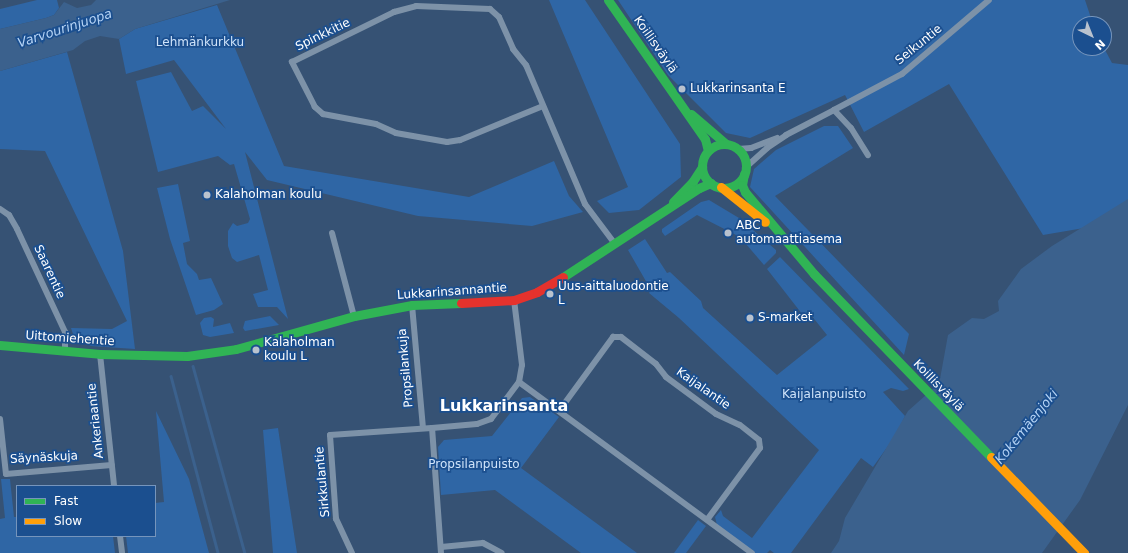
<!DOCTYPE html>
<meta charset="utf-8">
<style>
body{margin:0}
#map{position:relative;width:1128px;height:553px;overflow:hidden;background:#365274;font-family:"DejaVu Sans",sans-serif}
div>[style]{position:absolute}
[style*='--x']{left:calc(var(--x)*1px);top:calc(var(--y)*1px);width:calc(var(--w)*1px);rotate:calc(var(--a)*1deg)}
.green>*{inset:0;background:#2f66a5}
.water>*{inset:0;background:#3b618d}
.stream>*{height:2.5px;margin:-1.25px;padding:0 1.25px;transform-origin:1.25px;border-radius:1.25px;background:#3b618d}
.street>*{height:6px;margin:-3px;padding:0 3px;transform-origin:3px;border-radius:3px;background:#7d92a8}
.fast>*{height:9px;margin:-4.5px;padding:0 4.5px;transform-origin:4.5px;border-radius:4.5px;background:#30b455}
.fast>.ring{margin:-4.5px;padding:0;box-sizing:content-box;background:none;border:9px solid #30b455;border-radius:50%}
.slow>*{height:9px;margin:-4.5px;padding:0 4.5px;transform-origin:4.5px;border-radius:4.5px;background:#ff9f0a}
.jam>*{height:9px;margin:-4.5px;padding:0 4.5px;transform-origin:4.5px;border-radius:4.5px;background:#e5322d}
.dots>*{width:11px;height:11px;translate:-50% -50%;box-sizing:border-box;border:2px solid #1b4f8f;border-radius:50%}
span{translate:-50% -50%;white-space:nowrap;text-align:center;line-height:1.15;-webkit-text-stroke:3.5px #1b4f8f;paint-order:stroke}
.street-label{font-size:12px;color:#fff}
.park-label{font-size:12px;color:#cfe3fa}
.poi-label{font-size:12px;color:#fff}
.left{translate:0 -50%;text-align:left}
.water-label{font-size:13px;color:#b5d3f5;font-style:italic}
.district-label{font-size:16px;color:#fff;font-weight:700}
.legend{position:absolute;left:16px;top:485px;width:140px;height:52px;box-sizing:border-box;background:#1b4f8f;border:1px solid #7695bc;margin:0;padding:5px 7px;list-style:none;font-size:12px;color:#fff}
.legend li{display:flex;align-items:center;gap:8px;height:20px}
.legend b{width:20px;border:1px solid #7695bc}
.north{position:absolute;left:1072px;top:16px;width:40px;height:40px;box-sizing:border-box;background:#1b4f8f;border:1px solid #7695bc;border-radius:50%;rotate:137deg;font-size:11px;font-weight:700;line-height:16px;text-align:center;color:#fff}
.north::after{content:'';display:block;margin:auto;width:14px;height:18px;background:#b9c2ce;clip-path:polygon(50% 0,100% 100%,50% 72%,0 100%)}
</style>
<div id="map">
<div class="green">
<i style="clip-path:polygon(37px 0,57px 0,59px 8px,54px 15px,46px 18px,0 29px,0 9px)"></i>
<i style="clip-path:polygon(549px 0,585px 0,680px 144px,681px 177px,639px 210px,609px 213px,597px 201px,628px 187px)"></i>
<i style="clip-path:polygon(618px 0,1085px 0,1093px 24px,1080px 24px,1080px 48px,1104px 48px,1112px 63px,1128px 65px,1128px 200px,1084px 228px,1043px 235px,949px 84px,864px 132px,845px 95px,750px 138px,726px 133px,668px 75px)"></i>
<i style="clip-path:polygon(217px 5px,284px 166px,469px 197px,554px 161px,569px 196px,583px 212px,532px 226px,418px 216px,267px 180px,245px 152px,288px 319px,277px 307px,258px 307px,253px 294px,268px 290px,259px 255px,237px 262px,232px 258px,228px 246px,228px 231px,233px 223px,237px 226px,248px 223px,250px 219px,234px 164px,230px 165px,218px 156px,158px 172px,136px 81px,171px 72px,192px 111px,203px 106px,226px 129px,174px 60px,126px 74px,119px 39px,135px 29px)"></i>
<i style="clip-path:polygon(67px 52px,123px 251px,135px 349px,91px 346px,73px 334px,71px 328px,112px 329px,127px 321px,45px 151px,0 149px,0 71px)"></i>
<i style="clip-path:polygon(824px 126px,838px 126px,853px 148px,775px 196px,909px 334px,904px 355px,750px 187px,754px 169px,776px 150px)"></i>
<i style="clip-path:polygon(178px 184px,190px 241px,183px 243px,187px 264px,197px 274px,199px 280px,211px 278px,223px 304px,214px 310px,196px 315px,170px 239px,157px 188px)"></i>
<i style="clip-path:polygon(709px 200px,739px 218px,776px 250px,776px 253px,764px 265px,740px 237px,697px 215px,665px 236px,662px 232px,662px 229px,701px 202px)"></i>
<i style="clip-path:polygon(645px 239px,667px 273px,670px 272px,701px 301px,703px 308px,777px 375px,827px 335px,811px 315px,806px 319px,767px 269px,780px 257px,909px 389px,903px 391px,891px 388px,883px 392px,905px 416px,896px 435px,873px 467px,861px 458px,791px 553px,774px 553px,770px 550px,767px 553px,754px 553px,717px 525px,715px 517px,721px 510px,723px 516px,752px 538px,819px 450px,679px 318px,649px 293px,651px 290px,628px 250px)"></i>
<i style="clip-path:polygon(270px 316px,279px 325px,245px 331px,243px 328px,245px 321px)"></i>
<i style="clip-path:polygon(211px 317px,214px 319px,213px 327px,230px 323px,234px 333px,210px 337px,203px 335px,200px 323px,204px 318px)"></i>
<i style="clip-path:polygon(530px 397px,559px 417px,521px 468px,637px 553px,581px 553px,495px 490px,441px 495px,438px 447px,444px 440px,492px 436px,522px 398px)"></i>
<i style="clip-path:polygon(156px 411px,189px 479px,209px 553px,128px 553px,126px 536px,155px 536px,155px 503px,164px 502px)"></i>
<i style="clip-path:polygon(278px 428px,288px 495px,297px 553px,273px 553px,263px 430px)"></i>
<i style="clip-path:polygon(1px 479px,10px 479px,14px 517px,17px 517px,17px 536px,113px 536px,115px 553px,0 553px,0 519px,5px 518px)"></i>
<i style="clip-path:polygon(698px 520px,706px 526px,686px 553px,674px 553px)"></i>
</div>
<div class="water">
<i style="clip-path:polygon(96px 0,230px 0,135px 29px,119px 39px,100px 36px,85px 41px,73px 50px,0 71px,0 29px,46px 18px,54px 15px,64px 2px,77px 8px,91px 5px)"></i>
<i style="clip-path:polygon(1128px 199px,1128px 405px,1080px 500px,1042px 553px,831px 553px,839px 541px,845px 518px,908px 411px,935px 387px,940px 379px,948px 335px,972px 318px,984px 319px,999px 311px,998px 301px,1021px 269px,1052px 246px)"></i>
</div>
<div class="stream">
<i style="--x:193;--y:366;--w:194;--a:74.5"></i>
<i style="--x:171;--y:376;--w:183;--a:75.1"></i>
</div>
<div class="street">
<i style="--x:543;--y:106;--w:90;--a:157.7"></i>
<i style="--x:460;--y:140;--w:13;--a:171"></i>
<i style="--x:447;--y:142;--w:52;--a:-170"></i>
<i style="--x:396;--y:133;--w:22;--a:-156"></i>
<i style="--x:376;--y:124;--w:54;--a:-169.3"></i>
<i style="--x:323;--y:114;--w:11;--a:-139"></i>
<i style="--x:315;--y:107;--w:51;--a:-117.1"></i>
<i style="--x:292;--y:62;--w:114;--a:-26.1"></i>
<i style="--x:394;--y:12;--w:23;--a:-15"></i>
<i style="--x:416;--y:6;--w:74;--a:2.3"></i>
<i style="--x:490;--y:9;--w:12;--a:42"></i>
<i style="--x:499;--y:17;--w:35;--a:66"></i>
<i style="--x:513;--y:49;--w:21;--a:51"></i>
<i style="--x:526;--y:65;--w:151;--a:67"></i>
<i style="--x:585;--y:204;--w:50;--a:53.1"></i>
<i style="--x:834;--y:110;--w:77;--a:-27.9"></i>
<i style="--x:902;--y:74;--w:114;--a:-40.4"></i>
<i style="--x:738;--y:149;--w:13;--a:-4"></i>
<i style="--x:751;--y:148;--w:28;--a:-21"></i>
<i style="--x:745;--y:168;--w:30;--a:-42"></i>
<i style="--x:767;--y:148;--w:23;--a:-34"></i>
<i style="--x:786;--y:135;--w:54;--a:-27.5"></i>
<i style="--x:834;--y:110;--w:25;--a:47"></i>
<i style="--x:851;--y:128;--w:32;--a:58"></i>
<i style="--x:0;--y:209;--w:11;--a:34"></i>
<i style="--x:9;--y:215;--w:16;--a:60"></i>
<i style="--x:17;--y:229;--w:114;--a:65"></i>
<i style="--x:65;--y:332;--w:19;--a:90"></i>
<i style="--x:332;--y:233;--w:86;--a:75.2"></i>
<i style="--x:412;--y:305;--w:123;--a:84.9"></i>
<i style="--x:100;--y:354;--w:133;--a:83.9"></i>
<i style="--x:519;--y:382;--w:289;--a:36.3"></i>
<i style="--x:559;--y:411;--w:92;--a:-53.9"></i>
<i style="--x:613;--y:337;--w:8;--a:0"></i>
<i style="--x:621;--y:337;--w:44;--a:37.6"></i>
<i style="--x:656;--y:364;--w:16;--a:52"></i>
<i style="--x:666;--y:377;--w:62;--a:36.5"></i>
<i style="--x:716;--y:414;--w:26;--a:25"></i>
<i style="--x:740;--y:425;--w:24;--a:38"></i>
<i style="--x:759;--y:440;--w:8;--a:83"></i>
<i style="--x:760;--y:448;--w:89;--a:126.4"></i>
<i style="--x:0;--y:419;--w:55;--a:83.8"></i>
<i style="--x:6;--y:474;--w:106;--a:-4.9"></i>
<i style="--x:120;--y:536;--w:17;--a:83"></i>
<i style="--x:441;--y:547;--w:42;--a:-5.4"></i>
<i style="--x:483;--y:543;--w:21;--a:28"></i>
<i style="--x:352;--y:553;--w:38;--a:-115"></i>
<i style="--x:336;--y:519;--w:84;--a:-94.1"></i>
<i style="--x:330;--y:435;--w:102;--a:-3.9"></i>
<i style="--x:441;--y:553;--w:125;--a:-94.1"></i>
<i style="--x:432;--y:428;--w:45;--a:-5.1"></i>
<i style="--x:477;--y:424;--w:15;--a:-20"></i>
<i style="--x:491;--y:419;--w:46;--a:-52.9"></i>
<i style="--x:519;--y:382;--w:17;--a:-80"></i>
<i style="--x:522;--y:365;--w:65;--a:-97"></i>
</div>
<div class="fast">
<i style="--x:608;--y:0;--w:169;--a:55.1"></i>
<i style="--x:705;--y:139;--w:12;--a:76"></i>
<i style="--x:691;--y:114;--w:46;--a:40.6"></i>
<i class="ring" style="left:702px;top:144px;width:35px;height:35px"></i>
<i style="--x:744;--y:174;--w:11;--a:100"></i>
<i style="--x:742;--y:185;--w:8;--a:67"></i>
<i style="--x:745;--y:192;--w:107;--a:49.9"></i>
<i style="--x:814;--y:274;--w:255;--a:46"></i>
<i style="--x:673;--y:202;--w:29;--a:-46"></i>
<i style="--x:693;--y:181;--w:17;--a:-57"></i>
<i style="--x:563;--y:277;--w:163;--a:-33.2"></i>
<i style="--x:699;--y:188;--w:13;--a:-23"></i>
<i style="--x:0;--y:345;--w:100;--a:5.1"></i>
<i style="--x:100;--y:354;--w:87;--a:1.3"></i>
<i style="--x:187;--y:356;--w:49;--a:-8.1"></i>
<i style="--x:236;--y:349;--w:123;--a:-15.6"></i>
<i style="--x:354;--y:316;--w:59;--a:-10.7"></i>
<i style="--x:412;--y:305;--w:49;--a:-2.3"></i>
</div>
<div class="slow">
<i style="--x:721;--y:187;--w:56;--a:38.5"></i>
<i style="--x:991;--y:457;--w:134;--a:45.9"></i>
</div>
<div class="jam">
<i style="--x:461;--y:303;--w:53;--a:-3.2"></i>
<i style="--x:514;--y:300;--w:24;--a:-19"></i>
<i style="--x:537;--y:292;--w:30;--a:-30"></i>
</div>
<div class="dots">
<i style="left:682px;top:89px;background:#b9c2ce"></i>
<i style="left:207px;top:195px;background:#b9c2ce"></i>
<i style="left:728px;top:233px;background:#b9c2ce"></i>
<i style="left:550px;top:294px;background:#b9c2ce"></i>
<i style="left:750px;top:318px;background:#b9c2ce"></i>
<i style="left:256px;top:350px;background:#b9c2ce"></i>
</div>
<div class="street-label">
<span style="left:323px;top:35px;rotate:-26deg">Spinkkitie</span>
<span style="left:655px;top:45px;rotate:55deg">Koillisväylä</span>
<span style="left:919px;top:45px;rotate:-39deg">Seikuntie</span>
<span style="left:49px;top:272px;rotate:65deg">Saarentie</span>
<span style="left:452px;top:292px;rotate:-4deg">Lukkarinsannantie</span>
<span style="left:70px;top:339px;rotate:4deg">Uittomiehentie</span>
<span style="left:406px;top:368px;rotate:-95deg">Propsilankuja</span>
<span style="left:938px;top:386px;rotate:46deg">Koillisväylä</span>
<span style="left:703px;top:389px;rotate:35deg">Kaijalantie</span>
<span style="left:96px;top:421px;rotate:-96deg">Ankeriaantie</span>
<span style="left:44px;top:458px;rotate:-3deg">Säynäskuja</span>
<span style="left:323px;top:482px;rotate:-95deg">Sirkkulantie</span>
</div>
<div class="park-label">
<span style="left:200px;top:43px">Lehmänkurkku</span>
<span style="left:824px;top:395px">Kaijalanpuisto</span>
<span style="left:474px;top:465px">Propsilanpuisto</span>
</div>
<div class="poi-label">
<span class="left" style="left:690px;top:89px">Lukkarinsanta E</span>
<span class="left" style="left:215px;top:195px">Kalaholman koulu</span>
<span class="left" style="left:736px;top:233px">ABC<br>automaattiasema</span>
<span class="left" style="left:558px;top:294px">Uus-aittaluodontie<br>L</span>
<span class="left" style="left:758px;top:318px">S-market</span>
<span class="left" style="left:264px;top:350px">Kalaholman<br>koulu L</span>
</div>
<div class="water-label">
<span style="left:65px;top:29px;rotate:-18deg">Varvourinjuopa</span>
<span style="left:1027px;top:427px;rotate:-51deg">Kokemäenjoki</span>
</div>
<div class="district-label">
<span style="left:504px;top:406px">Lukkarinsanta</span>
</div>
<ul class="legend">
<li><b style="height:5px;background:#30b455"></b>Fast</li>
<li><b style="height:5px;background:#ff9f0a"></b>Slow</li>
</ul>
<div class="north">N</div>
</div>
